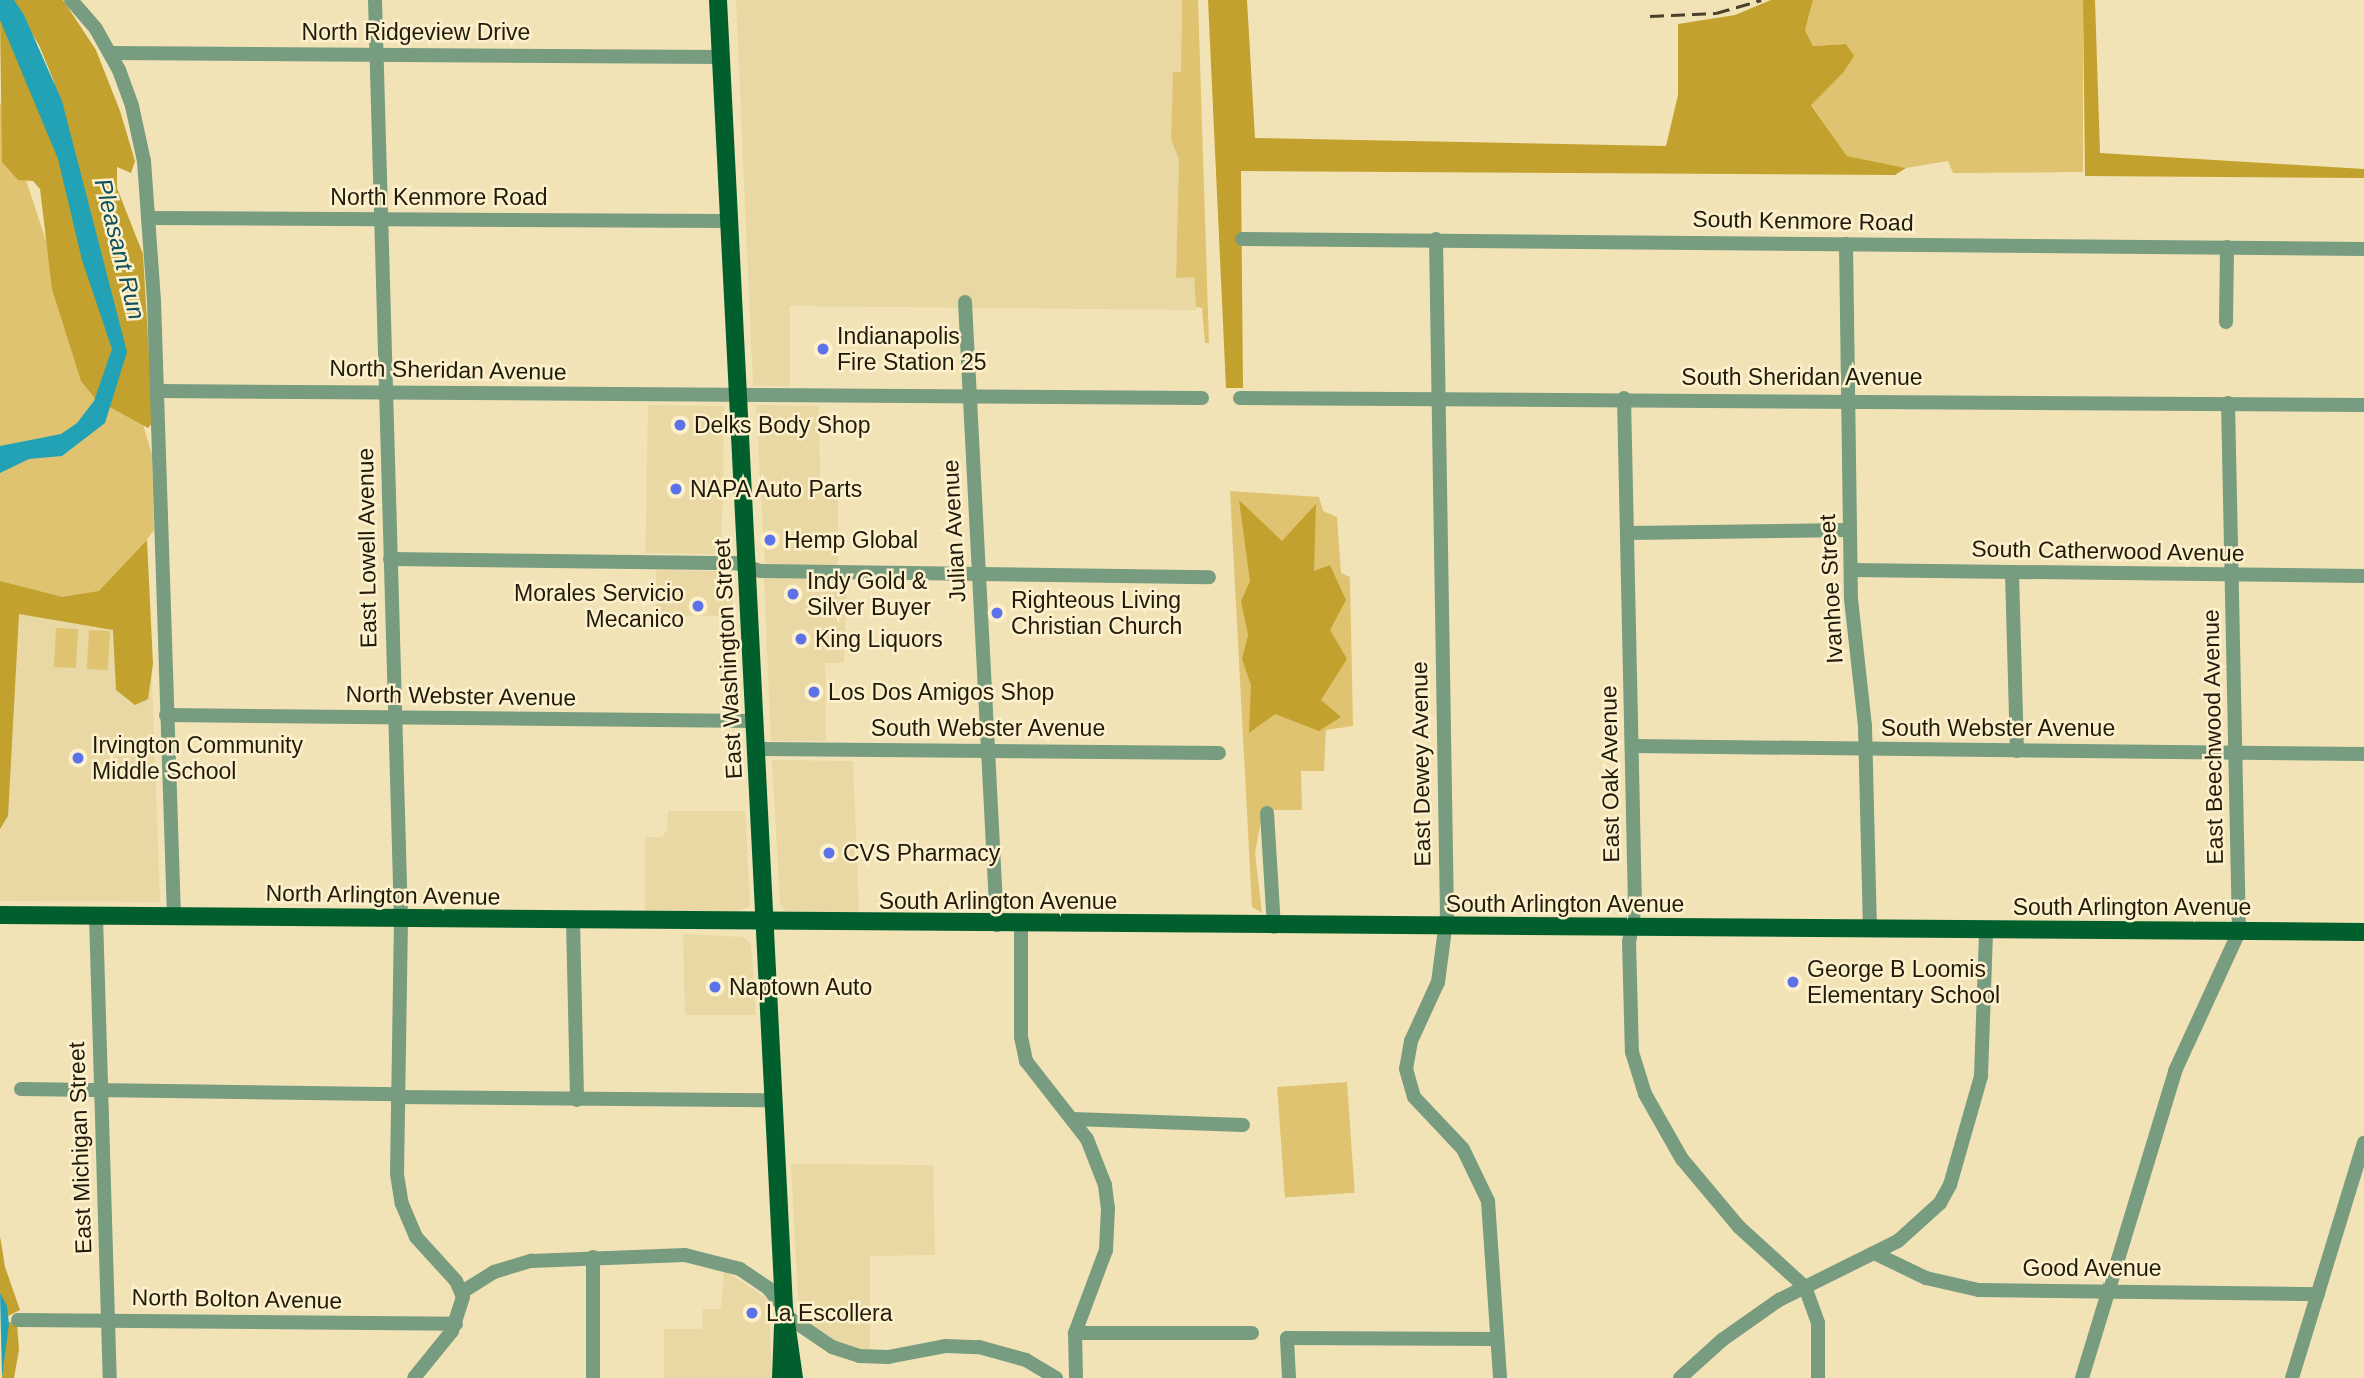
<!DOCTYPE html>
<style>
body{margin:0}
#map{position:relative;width:2364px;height:1378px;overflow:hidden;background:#f2e3b7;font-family:Helvetica,sans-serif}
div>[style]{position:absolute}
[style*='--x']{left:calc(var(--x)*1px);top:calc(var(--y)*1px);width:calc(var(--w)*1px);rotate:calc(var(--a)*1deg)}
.built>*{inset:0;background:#e9d7a4;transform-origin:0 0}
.green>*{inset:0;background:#dfc370;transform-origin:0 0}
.forest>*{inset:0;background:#c3a12e}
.water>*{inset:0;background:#23a1b5}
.minor>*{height:14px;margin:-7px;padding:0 7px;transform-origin:7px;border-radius:7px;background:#779c7f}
.major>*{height:18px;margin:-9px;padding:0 9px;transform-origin:9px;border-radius:9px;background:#015f2d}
.rail>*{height:2.5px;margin-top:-1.25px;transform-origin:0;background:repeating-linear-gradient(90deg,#49412b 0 14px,transparent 0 21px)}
.dots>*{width:19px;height:19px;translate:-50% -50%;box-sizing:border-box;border:4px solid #fdf1cd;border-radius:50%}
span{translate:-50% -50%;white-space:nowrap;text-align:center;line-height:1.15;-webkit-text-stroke:5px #fdf1cd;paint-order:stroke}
.street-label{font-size:23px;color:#211b0a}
.poi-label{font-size:23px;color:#211b0a}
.left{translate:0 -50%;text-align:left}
.right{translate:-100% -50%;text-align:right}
.water-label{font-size:24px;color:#0e515c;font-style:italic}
</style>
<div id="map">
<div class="built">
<i style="clip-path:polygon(736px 0,1182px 0,1181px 72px,1173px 73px,1171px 140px,1179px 159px,1176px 277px,1194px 277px,1196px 310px,790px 306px,790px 386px,753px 386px)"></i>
<i style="left:648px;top:405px;width:76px;height:148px;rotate:1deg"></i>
<i style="clip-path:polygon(756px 405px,819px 406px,820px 484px,838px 485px,838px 567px,765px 567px)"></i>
<i style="clip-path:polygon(147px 540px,160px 902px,0 901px,0 615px,98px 607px)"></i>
<i style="left:656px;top:570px;width:77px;height:45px;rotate:1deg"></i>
<i style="clip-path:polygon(764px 578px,847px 580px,844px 663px,825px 663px,826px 741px,771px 741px)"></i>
<i style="clip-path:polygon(772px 760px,853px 761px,859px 912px,784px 911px,780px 902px)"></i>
<i style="clip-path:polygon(668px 811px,745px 811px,750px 906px,739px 911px,645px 913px,645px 837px,662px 837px,667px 830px)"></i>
<i style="clip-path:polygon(683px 934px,743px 937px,751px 944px,756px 1015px,685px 1015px)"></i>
<i style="clip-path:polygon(791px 1164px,933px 1165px,935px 1255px,870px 1256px,870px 1350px,839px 1343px,799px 1316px)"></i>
<i style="clip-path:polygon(724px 1270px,769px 1300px,772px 1378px,664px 1378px,664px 1329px,702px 1329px,703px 1309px,721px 1309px)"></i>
</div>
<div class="green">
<i style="clip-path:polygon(1182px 0,1198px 0,1209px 343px,1205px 343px,1202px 308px,1196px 307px,1194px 277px,1176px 278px,1179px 159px,1171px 140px,1173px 72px,1181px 72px)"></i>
<i style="clip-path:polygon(1813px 0,2083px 0,2083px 172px,1953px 173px,1948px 161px,1906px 168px,1847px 156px,1811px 104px,1843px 73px,1846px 44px,1813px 46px,1805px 30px)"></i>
<i style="clip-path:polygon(0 102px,70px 313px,138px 407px,152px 455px,154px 530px,98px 607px,0 615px)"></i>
<i style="clip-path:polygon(1230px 491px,1319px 497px,1323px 511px,1337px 517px,1341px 573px,1350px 577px,1353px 726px,1326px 730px,1324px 771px,1301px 771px,1302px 810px,1263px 810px,1255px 853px,1262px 913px,1252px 907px)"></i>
<i style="left:56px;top:628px;width:22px;height:39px;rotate:3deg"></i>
<i style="left:89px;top:630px;width:21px;height:39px;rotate:3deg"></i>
<i style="left:1347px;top:1082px;width:111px;height:70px;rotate:86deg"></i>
</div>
<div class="forest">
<i style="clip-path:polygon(11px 0,63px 0,96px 50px,120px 111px,135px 161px,131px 173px,117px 167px,117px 188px,143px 254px,153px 422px,148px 428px,108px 406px,114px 382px,110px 302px,53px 79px,39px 45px)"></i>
<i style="clip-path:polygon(1208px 0,1247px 0,1255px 138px,1666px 146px,1678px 95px,1678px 24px,1735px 15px,1771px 0,1813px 0,1805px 30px,1813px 46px,1846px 44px,1854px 56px,1843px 73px,1811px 105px,1847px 156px,1906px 168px,1895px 175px,1241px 171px,1243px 388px,1226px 388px)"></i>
<i style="clip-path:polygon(2083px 0,2095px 0,2100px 153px,2364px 169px,2364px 178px,2085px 176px)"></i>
<i style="clip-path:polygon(0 16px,46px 116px,116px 347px,97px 401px,81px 381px,52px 289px,40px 189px,33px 181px,18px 180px,2px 162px)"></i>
<i style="clip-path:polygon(1239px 500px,1282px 541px,1316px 504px,1314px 571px,1330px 565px,1346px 600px,1330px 630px,1347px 659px,1321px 700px,1341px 717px,1319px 731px,1275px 714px,1249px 733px,1251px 685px,1242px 659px,1248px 635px,1241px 601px,1250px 581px)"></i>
<i style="clip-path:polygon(147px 540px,153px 664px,148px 699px,135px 705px,116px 690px,113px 630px,19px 614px,8px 816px,0 829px,0 581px,62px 597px,99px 591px)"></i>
<i style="clip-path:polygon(0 1236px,5px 1267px,20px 1310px,8px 1316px,0 1293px)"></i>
<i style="clip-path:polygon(8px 1322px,17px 1323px,19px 1350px,14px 1378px,2px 1378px)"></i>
</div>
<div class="water">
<i style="clip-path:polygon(0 0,14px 0,24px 15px,62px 101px,127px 352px,105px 423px,62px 456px,29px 459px,0 473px,0 446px,61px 434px,77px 423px,94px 401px,112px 349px,82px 260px,58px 159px,0 20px)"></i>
<i style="clip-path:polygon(0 1293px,7px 1306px,9px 1324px,2px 1378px)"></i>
</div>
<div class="minor">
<i style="--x:71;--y:0;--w:38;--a:49"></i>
<i style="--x:96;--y:29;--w:47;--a:60.7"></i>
<i style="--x:119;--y:70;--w:38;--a:70"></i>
<i style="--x:132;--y:106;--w:56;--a:77.7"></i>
<i style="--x:144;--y:161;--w:140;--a:85.9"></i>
<i style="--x:154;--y:301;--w:616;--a:88.14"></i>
<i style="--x:375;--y:0;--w:919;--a:88.38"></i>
<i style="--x:401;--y:919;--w:255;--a:90.9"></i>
<i style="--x:397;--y:1174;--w:30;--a:81"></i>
<i style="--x:402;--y:1204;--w:36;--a:67"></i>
<i style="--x:416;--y:1237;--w:59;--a:47.7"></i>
<i style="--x:456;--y:1281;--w:17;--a:66"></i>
<i style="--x:463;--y:1297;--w:36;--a:108"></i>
<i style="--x:452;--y:1331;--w:60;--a:129"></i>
<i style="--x:110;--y:53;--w:611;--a:0.38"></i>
<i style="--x:148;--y:218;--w:581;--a:0.3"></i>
<i style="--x:1242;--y:239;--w:1122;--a:0.51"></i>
<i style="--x:1436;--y:239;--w:675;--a:89.07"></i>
<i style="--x:1447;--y:914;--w:69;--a:97.5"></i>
<i style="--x:1438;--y:982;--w:65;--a:114.6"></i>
<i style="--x:1411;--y:1041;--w:28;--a:100"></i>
<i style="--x:1406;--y:1069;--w:29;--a:74"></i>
<i style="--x:1414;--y:1097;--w:71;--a:46.7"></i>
<i style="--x:1463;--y:1149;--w:58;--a:64.3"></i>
<i style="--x:1488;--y:1201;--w:177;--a:86.1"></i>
<i style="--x:1846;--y:244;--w:355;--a:89.2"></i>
<i style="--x:1851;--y:599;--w:128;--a:83.7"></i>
<i style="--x:1865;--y:726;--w:204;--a:88.6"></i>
<i style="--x:965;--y:302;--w:624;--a:87.06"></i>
<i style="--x:2226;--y:322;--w:75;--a:-89.2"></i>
<i style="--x:157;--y:391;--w:1045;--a:0.38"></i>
<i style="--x:1240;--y:398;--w:1124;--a:0.36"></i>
<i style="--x:1624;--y:398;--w:507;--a:88.76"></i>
<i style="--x:1635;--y:905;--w:36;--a:99"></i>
<i style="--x:1629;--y:941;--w:111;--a:88.5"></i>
<i style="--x:1632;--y:1052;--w:44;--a:72.8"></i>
<i style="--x:1645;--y:1094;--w:75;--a:60.4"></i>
<i style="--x:1682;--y:1159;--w:89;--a:50"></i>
<i style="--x:1739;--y:1227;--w:89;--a:42.3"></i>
<i style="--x:1805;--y:1287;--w:38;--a:70"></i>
<i style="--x:1818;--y:1323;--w:55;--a:90"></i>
<i style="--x:1628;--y:533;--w:222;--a:-0.8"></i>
<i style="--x:390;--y:559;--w:346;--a:0.7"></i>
<i style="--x:736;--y:563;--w:26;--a:18"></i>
<i style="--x:761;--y:571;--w:448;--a:0.8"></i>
<i style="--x:1851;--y:570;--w:513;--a:0.67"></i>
<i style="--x:2012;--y:573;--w:178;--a:88.4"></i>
<i style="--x:166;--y:715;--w:590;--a:0.58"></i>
<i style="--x:1632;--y:746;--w:732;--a:0.63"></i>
<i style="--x:757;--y:749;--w:462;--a:0.5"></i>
<i style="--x:1267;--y:813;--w:114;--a:86.5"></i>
<i style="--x:96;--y:916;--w:462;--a:88.3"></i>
<i style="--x:573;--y:921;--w:179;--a:88.7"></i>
<i style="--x:1021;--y:925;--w:112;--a:90"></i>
<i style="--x:1021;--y:1037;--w:25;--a:78"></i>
<i style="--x:1026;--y:1061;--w:99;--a:52"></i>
<i style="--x:1087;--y:1139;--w:49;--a:68.6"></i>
<i style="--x:1105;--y:1185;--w:23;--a:83"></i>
<i style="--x:1108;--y:1208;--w:42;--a:92.7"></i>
<i style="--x:1106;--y:1250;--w:89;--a:110.5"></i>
<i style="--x:1075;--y:1333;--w:45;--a:88.7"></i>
<i style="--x:21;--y:1089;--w:377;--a:0.8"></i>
<i style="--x:398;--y:1097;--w:376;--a:0.5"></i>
<i style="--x:1073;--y:1119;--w:170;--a:2"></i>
<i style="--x:1874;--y:1253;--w:58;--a:25.7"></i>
<i style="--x:1926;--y:1278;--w:54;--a:12.8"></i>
<i style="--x:1979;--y:1290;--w:339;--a:0.7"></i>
<i style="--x:593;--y:1257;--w:121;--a:90"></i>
<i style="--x:462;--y:1292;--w:38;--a:-32"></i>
<i style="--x:494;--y:1272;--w:39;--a:-17"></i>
<i style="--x:531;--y:1261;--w:154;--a:-2.2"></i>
<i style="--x:685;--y:1255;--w:57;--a:14.3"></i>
<i style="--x:740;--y:1269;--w:34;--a:34"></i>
<i style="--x:768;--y:1288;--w:26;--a:51"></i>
<i style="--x:785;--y:1315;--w:57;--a:34.2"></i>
<i style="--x:832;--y:1347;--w:28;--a:18"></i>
<i style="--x:859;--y:1356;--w:29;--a:2"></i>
<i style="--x:888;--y:1357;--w:58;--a:-10.9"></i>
<i style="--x:945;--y:1346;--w:34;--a:2"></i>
<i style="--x:979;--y:1347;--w:49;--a:15.5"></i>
<i style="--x:1026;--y:1360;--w:35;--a:31"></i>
<i style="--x:18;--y:1320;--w:438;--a:0.5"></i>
<i style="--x:1075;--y:1333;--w:177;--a:0"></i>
<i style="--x:1289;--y:1378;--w:40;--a:-92.9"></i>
<i style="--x:1287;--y:1338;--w:210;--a:0.3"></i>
<i style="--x:1680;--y:1378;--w:57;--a:-42.1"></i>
<i style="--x:1722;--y:1340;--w:70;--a:-35.1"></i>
<i style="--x:1779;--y:1300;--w:133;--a:-26.4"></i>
<i style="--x:1898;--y:1241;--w:57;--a:-42.1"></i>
<i style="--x:1940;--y:1203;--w:21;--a:-61"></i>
<i style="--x:1950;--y:1185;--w:113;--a:-74.1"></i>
<i style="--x:1981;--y:1076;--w:146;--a:-88"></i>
<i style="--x:2082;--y:1378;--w:321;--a:-73.1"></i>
<i style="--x:2175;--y:1071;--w:153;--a:-65.3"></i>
<i style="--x:2239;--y:932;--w:529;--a:-91.19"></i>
<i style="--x:2292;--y:1378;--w:246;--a:-73"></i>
</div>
<div class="major">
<i style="--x:718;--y:0;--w:1310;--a:87.11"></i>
<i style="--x:784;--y:1308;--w:71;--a:81.9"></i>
<i style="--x:0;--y:915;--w:2364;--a:0.41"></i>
<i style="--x:781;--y:1378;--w:52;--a:-87.8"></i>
</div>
<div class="rail">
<i style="--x:1650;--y:16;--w:66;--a:-2.6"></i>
<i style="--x:1716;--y:13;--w:47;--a:-16.1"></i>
</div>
<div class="dots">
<i style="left:823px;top:349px;background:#5b72e9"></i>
<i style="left:680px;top:425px;background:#5b72e9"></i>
<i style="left:676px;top:489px;background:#5b72e9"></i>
<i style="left:770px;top:540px;background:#5b72e9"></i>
<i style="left:793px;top:594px;background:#5b72e9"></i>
<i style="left:698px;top:606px;background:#5b72e9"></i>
<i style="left:997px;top:613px;background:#5b72e9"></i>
<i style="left:801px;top:639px;background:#5b72e9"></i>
<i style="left:814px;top:692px;background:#5b72e9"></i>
<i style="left:78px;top:758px;background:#5b72e9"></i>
<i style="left:829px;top:853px;background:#5b72e9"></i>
<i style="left:1793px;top:982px;background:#5b72e9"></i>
<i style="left:715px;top:987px;background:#5b72e9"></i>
<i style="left:752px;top:1313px;background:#5b72e9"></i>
</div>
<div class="street-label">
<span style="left:416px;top:32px">North Ridgeview Drive</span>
<span style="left:439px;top:197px">North Kenmore Road</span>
<span style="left:1803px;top:221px;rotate:1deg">South Kenmore Road</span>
<span style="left:448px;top:370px;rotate:1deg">North Sheridan Avenue</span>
<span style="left:1802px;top:377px">South Sheridan Avenue</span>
<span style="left:954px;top:531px;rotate:-93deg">Julian Avenue</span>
<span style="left:367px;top:548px;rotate:-91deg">East Lowell Avenue</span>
<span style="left:2108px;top:551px;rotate:1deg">South Catherwood Avenue</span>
<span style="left:1831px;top:589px;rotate:-93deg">Ivanhoe Street</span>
<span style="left:728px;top:659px;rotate:-93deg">East Washington Street</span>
<span style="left:461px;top:696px;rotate:1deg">North Webster Avenue</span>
<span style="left:988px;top:728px">South Webster Avenue</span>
<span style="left:1998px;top:728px">South Webster Avenue</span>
<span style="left:2213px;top:737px;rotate:-91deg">East Beechwood Avenue</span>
<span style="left:1421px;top:764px;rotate:-91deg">East Dewey Avenue</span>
<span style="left:1610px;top:774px;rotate:-91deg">East Oak Avenue</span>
<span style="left:383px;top:895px;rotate:1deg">North Arlington Avenue</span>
<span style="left:998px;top:901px">South Arlington Avenue</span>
<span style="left:1565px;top:904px">South Arlington Avenue</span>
<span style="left:2132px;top:907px">South Arlington Avenue</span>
<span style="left:80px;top:1148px;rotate:-92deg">East Michigan Street</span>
<span style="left:2092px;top:1268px">Good Avenue</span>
<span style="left:237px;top:1299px;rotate:1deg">North Bolton Avenue</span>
</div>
<div class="poi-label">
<span class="left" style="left:837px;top:349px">Indianapolis<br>Fire Station 25</span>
<span class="left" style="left:694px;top:425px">Delks Body Shop</span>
<span class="left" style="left:690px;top:489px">NAPA Auto Parts</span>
<span class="left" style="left:784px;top:540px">Hemp Global</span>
<span class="left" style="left:807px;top:594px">Indy Gold &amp;<br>Silver Buyer</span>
<span class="right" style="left:684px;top:606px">Morales Servicio<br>Mecanico</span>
<span class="left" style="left:1011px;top:613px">Righteous Living<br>Christian Church</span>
<span class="left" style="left:815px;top:639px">King Liquors</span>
<span class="left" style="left:828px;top:692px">Los Dos Amigos Shop</span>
<span class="left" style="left:92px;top:758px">Irvington Community<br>Middle School</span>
<span class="left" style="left:843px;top:853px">CVS Pharmacy</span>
<span class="left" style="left:1807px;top:982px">George B Loomis<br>Elementary School</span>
<span class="left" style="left:729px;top:987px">Naptown Auto</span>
<span class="left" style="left:766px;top:1313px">La Escollera</span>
</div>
<div class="water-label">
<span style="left:120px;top:249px;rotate:76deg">Pleasant Run</span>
</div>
</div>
